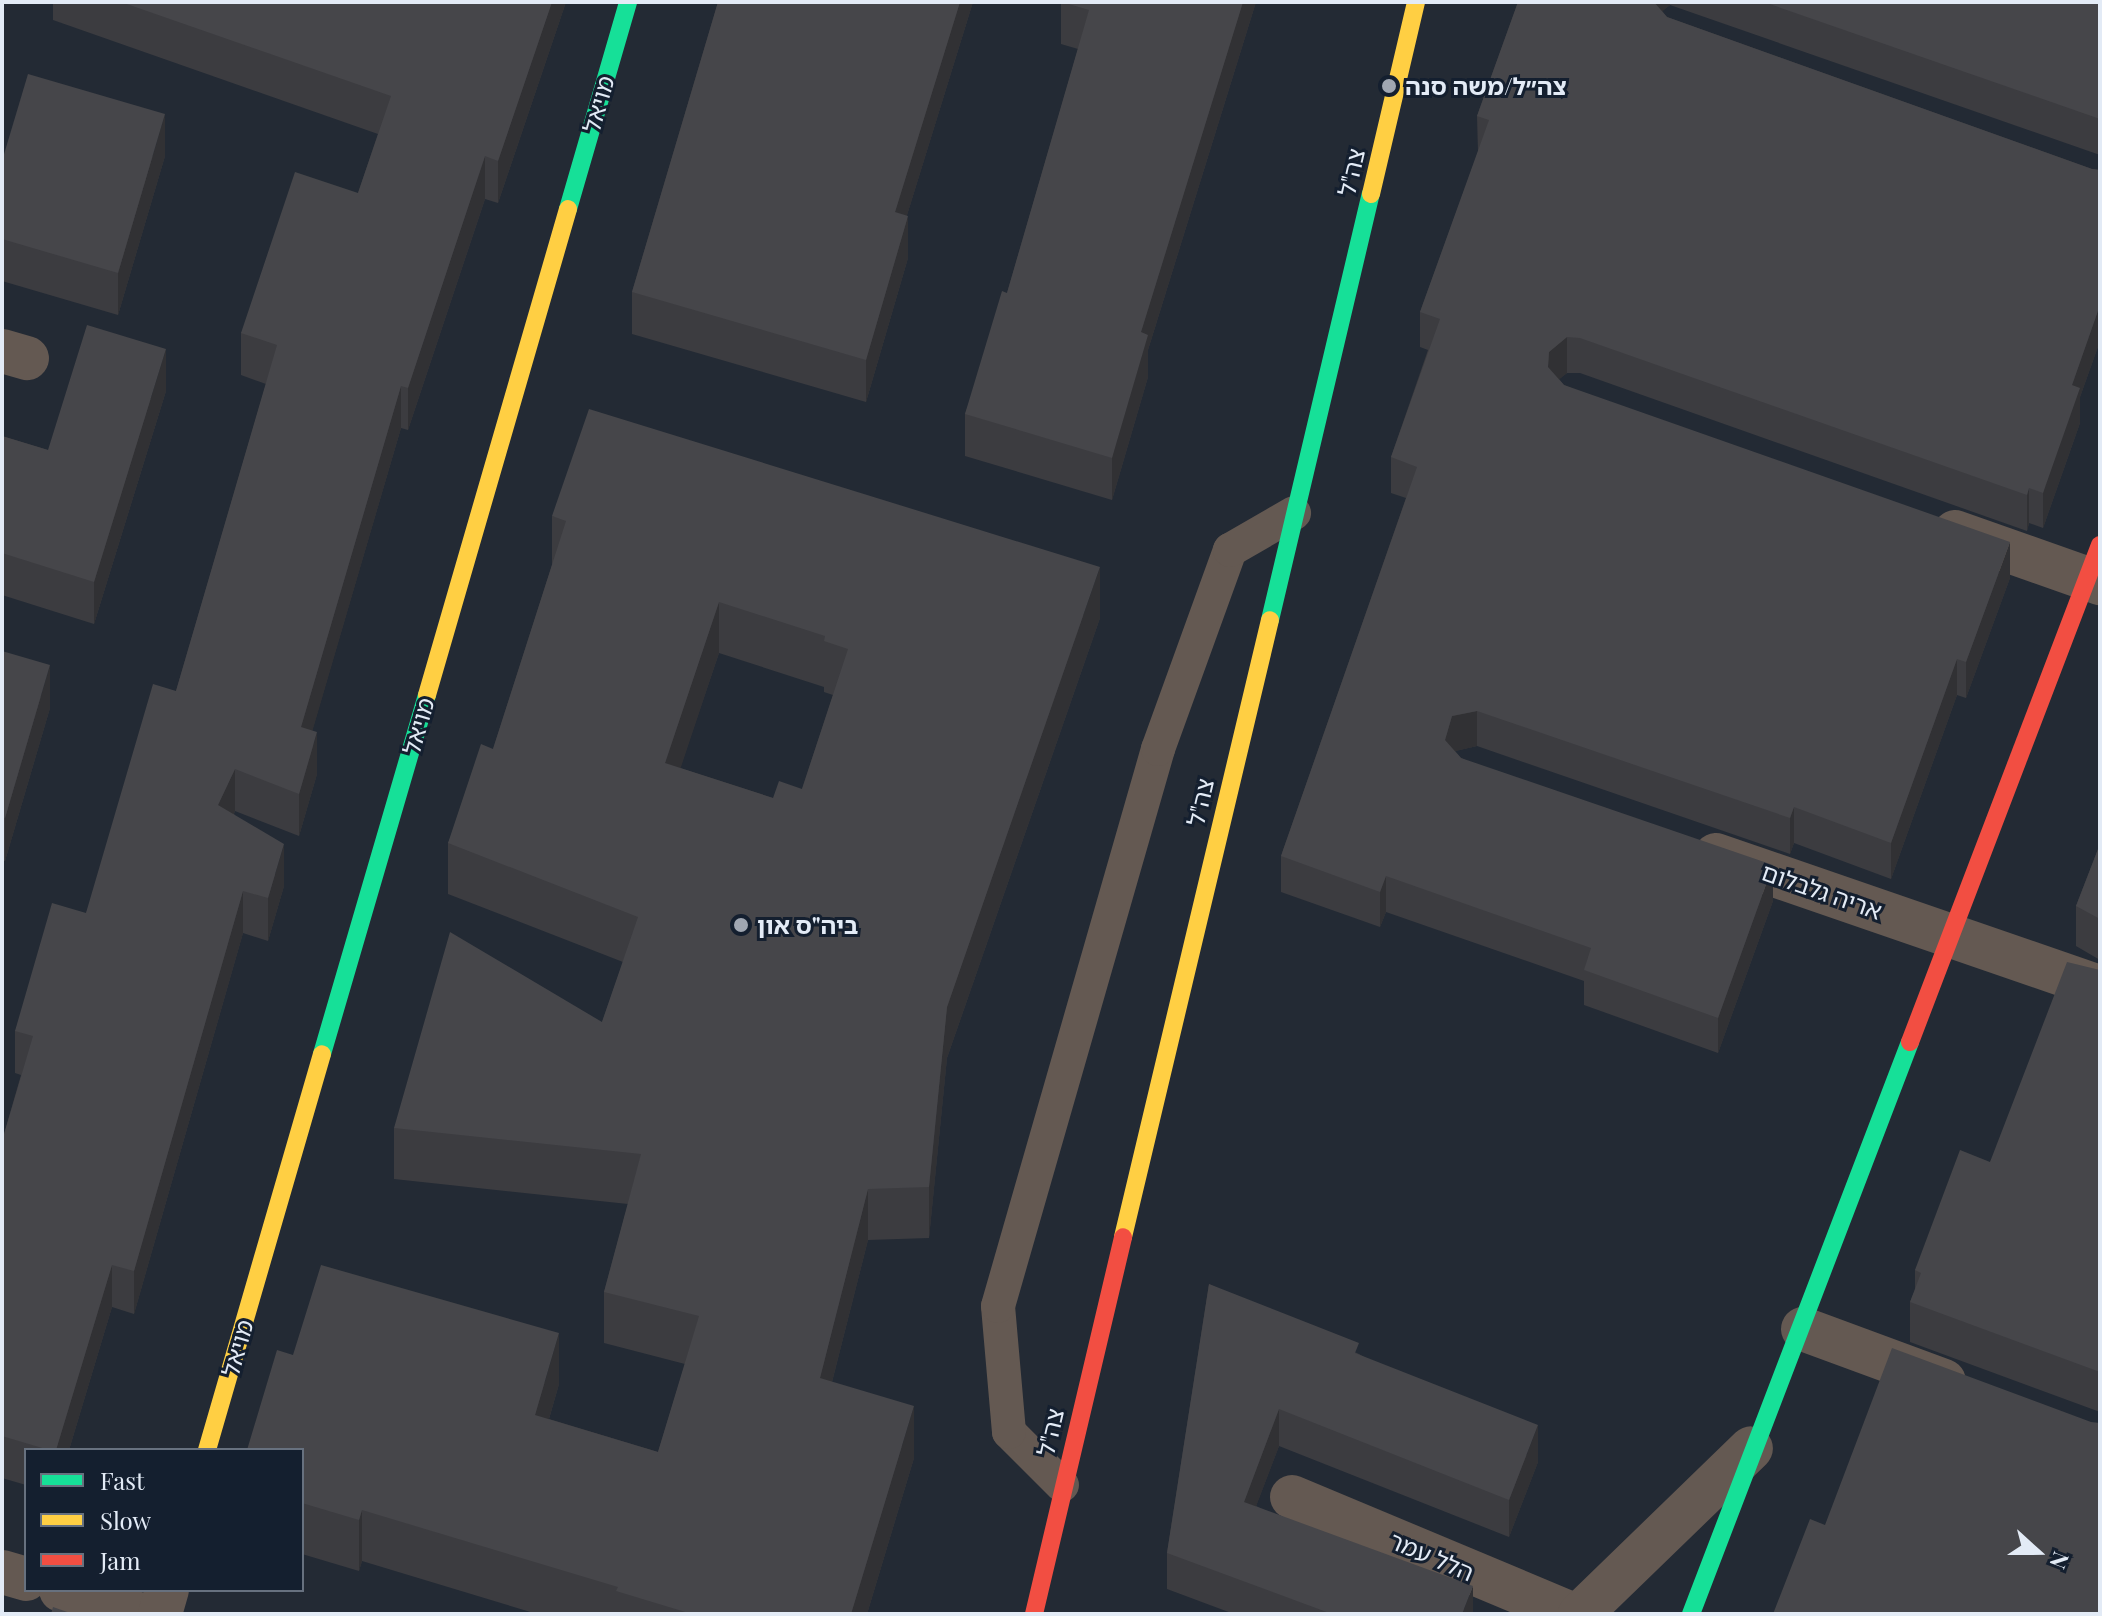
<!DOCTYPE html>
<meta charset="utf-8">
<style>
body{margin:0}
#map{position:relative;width:2102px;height:1616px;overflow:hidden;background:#232a34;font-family:"Playfair Display","Noto Sans Hebrew",serif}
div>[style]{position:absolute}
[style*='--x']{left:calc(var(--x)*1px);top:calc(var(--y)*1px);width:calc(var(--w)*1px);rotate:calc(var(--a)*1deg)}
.lane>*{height:34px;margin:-17px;padding:0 17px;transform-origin:17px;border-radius:17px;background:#645952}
.street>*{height:44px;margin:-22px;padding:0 22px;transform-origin:22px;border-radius:22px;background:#645952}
.fast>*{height:18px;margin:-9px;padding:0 9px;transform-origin:9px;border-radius:9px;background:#16e098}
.slow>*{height:18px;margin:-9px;padding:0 9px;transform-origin:9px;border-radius:9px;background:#ffcf43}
.jam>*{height:18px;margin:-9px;padding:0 9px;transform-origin:9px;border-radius:9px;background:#f24e42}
.wall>*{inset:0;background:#3c3c40}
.shaded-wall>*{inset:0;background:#313134}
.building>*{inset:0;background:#46464a}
.dots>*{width:22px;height:22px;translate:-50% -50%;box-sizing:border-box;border:4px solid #141f2f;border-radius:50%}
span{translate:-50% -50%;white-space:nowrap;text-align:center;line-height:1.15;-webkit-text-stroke:6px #141f2f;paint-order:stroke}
.poi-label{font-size:24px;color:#e3ebf6;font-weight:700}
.left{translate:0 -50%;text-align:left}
.street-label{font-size:24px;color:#e3ebf6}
.frame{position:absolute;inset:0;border:4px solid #e3ebf6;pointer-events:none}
.legend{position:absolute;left:24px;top:1448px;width:280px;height:144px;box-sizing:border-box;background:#141f2f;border:2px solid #67717f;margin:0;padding:10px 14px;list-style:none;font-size:24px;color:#e3ebf6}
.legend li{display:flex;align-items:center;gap:16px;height:40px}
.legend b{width:40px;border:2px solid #67717f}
.north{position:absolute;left:1998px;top:1512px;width:80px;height:80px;-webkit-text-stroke:6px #141f2f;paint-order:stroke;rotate:111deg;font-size:22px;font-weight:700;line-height:32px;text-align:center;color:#e3ebf6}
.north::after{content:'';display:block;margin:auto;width:28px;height:36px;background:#e3ebf6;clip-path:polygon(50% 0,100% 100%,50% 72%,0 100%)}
</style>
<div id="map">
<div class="lane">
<i style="--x:1062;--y:1485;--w:75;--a:-135"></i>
<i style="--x:1009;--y:1432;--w:126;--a:-95"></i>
<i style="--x:998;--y:1306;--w:580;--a:-73.97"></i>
<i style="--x:1158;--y:749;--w:212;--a:-70.1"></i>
<i style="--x:1230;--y:550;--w:74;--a:-30"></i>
</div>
<div class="street">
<i style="--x:2;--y:351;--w:26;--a:16"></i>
<i style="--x:1955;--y:532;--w:154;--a:19.4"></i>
<i style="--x:1716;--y:855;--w:406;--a:19"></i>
<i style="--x:1803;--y:1329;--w:150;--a:20.2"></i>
<i style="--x:1292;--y:1497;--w:303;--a:22.7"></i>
<i style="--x:2;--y:1572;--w:25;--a:16"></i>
<i style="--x:61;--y:1590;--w:81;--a:17.3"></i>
<i style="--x:160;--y:1614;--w:25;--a:-74"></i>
<i style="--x:1580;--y:1614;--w:238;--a:-44.1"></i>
</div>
<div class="fast">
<i style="--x:568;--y:209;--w:216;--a:-73.8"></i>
<i style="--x:1270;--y:620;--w:438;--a:-76.7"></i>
<i style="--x:322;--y:1054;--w:374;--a:-73.7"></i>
<i style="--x:1691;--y:1614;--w:612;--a:-69.05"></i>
</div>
<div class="slow">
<i style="--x:1371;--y:194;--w:197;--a:-76.8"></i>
<i style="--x:427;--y:695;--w:506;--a:-73.82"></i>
<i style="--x:1123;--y:1237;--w:634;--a:-76.6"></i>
<i style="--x:207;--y:1450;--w:412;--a:-73.8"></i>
</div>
<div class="jam">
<i style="--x:1910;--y:1042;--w:532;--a:-69.08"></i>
<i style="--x:1034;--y:1614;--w:387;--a:-76.7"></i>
</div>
<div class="wall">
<i style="clip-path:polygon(53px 2px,566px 2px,498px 203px,485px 199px,408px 430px,401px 428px,312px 731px,317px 774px,299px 836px,235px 811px,234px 814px,284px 886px,268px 941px,243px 933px,134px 1314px,112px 1307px,69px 1450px,26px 1450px,26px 1485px,2px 1478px,2px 1141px,21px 1075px,15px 1073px,15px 1031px,86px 913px,176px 691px,266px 384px,241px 375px,241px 333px,358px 193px,378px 134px,53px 20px)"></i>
<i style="clip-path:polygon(718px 2px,973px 2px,907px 215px,908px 258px,866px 402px,632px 334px,632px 292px)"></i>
<i style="clip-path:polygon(1061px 2px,1256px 2px,1148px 350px,1148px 377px,1112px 500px,965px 456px,965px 414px,1007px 293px,1078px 49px,1061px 44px)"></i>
<i style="clip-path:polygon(1518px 2px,2100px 2px,2100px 155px,1670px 5px,1662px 11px,1667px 17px,2092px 169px,2100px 170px,2100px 341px,2080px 397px,2080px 423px,2043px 528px,2029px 523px,2027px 531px,1580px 373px,1567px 373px,1559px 379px,1564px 385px,2010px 578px,1966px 698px,1957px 695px,1891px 879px,1794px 843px,1790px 854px,1477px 746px,1455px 751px,1461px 758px,1773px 901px,1718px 1053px,1584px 1005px,1584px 981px,1386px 912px,1380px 927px,1281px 892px,1281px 856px,1406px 498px,1391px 493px,1391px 457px,1428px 350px,1420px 347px,1420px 312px,1478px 152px,1477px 116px)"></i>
<i style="clip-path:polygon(165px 156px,118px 315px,2px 281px,2px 161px)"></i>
<i style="clip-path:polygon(166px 391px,94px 624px,2px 595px,2px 436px,48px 450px)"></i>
<i style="clip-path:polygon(evenodd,552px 516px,1100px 618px,947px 1058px,929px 1238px,868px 1240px,832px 1382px,914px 1458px,867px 1614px,537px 1614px,362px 1561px,359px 1571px,302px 1554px,302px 1450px,293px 1355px,559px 1384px,549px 1419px,658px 1452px,685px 1364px,604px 1343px,604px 1292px,628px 1204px,394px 1179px,394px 1128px,602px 1022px,623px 962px,448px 894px,448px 843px,493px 749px,552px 565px,552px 516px,719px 653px,824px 687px,824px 692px,833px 695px,802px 789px,773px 798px,680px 768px,719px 653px)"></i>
<i style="clip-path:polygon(2px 651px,50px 708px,5px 861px,2px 860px)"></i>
<i style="clip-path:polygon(2100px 844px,2100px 960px,2076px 946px,2076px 906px)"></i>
<i style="clip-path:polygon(2100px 970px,2100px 1412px,1910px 1342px,1910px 1302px,1915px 1290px,1915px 1270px,1990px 1162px)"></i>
<i style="clip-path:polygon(1209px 1284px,1359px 1354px,1538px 1462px,1509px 1537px,1279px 1446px,1256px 1506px,1473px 1614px,1234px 1614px,1167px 1589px,1167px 1553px)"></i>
</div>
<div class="shaded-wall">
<i style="clip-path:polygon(552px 2px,566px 2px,498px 203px,498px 161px)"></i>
<i style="clip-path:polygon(960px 2px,973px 2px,895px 254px,895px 212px)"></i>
<i style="clip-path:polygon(1243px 2px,1256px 2px,1148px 350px,1148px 377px,1112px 500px,1112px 458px,1141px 332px)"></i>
<i style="clip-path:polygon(1651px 2px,1670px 2px,1670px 5px,1652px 20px)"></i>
<i style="clip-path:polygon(165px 114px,165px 156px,118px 315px,118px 273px)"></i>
<i style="clip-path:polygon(485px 156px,485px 199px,408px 430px,408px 388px)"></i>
<i style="clip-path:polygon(908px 216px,908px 258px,866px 402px,866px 360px)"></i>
<i style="clip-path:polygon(2100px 305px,2100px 341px,2080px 397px,2080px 423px,2043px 528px,2043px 493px,2072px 385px)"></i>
<i style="clip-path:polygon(1567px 337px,1567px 373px,1549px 388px,1548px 367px,1549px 352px)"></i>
<i style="clip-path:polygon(166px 349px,166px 391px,94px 624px,94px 582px)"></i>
<i style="clip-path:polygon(401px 386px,401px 428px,301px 770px,301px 727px)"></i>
<i style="clip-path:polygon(2029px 488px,2029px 523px,2027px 531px,2027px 495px)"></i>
<i style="clip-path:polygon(2010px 542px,2010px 578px,1966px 698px,1966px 662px)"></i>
<i style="clip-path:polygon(1100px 567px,1100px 618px,947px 1058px,929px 1238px,929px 1187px,947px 1007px)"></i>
<i style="clip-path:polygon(719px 602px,719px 653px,665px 815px,665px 763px)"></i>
<i style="clip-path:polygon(1957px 659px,1957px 695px,1891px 879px,1891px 843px)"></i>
<i style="clip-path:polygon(50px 665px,50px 708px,5px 861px,5px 818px)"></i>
<i style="clip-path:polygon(1477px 711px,1477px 746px,1452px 752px,1445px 740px,1452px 716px)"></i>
<i style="clip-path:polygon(317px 732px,317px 774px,299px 836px,299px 794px)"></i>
<i style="clip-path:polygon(235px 769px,235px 811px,218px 847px,218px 805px)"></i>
<i style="clip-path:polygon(1794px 807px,1794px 843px,1790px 854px,1790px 818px)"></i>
<i style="clip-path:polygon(284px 844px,284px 886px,268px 941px,268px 898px)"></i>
<i style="clip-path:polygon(1773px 865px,1773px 901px,1718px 1053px,1718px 1018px)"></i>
<i style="clip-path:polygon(1386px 876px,1386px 912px,1380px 927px,1380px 892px)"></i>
<i style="clip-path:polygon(243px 891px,243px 933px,134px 1314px,134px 1271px)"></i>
<i style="clip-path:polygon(868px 1189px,868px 1240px,820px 1429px,820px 1378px)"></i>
<i style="clip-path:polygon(112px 1265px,112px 1307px,69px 1450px,56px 1450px)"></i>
<i style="clip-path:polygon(559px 1333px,559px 1384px,535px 1467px,535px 1415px)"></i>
<i style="clip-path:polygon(914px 1406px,914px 1458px,867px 1614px,851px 1614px)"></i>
<i style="clip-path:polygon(1279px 1409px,1279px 1446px,1244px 1538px,1244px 1502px)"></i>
<i style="clip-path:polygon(1538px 1425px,1538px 1462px,1509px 1537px,1509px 1500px)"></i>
<i style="clip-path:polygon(362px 1510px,362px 1561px,359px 1571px,359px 1520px)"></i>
<i style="clip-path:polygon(1473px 1586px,1473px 1614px,1462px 1614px)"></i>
</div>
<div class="building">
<i style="clip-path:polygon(121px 2px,552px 2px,498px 161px,485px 156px,408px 388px,401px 386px,301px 727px,317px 732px,299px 794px,235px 769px,218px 805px,284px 844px,268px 898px,243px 891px,134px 1271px,112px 1265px,56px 1450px,49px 1450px,2px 1436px,2px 1141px,33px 1036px,15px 1031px,52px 903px,86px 913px,153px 684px,176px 691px,277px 345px,241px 333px,295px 172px,358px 193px,391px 96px)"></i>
<i style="clip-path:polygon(718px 2px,960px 2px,895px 212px,908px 216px,866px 360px,632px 292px)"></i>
<i style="clip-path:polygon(1062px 2px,1243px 2px,1141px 332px,1148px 335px,1112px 458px,965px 414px,1002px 291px,1007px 293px,1089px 10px)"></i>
<i style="clip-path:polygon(1518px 2px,1654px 2px,1667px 17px,2092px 169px,2100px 170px,2100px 305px,2072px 385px,2080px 388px,2043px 493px,2029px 488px,2027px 495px,1580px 338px,1567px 337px,1549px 352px,1548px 367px,1564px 385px,2010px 542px,1966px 662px,1957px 659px,1891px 843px,1794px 807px,1790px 818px,1477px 711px,1452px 716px,1445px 740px,1461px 758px,1773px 865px,1718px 1018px,1584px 970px,1591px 948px,1386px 876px,1380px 892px,1281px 856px,1417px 467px,1391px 457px,1440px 319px,1420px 312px,1489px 120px,1477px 116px)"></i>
<i style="clip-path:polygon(1764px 2px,2100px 2px,2100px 119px)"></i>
<i style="clip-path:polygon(28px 74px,165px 114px,118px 273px,2px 239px,2px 161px)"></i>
<i style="clip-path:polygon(87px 325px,166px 349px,94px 582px,2px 553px,2px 436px,48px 450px)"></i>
<i style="clip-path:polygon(evenodd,589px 409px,1100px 567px,947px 1007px,929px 1187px,868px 1189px,820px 1378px,914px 1406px,851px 1614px,692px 1614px,616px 1591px,618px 1587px,362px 1510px,359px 1520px,302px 1503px,302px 1450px,247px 1450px,277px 1350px,293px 1355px,321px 1265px,559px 1333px,535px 1415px,658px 1452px,699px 1316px,604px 1292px,641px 1154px,394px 1128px,450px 932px,602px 1022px,638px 917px,448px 843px,481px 744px,493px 749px,566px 521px,552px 516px,589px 409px,719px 602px,825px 636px,824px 641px,848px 649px,802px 789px,779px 781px,773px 798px,665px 763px,719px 602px)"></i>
<i style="clip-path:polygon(2px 651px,50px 665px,5px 818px,2px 817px)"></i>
<i style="clip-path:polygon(2100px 844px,2100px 919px,2076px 906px)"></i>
<i style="clip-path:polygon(2067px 962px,2100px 970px,2100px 1372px,1910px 1302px,1921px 1273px,1915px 1270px,1960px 1150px,1990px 1162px)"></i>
<i style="clip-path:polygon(1209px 1284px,1359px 1343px,1355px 1353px,1538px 1425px,1509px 1500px,1279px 1409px,1244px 1502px,1473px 1586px,1462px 1614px,1332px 1614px,1167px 1553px)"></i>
<i style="clip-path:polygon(1892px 1348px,2091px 1422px,2100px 1423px,2100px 1614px,1773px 1614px,1810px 1519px,1825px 1525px)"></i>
<i style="clip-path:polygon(53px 1607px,73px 1614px,51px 1614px)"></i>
</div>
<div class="dots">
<i style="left:1389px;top:86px;background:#a0a7b2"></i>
<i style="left:741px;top:925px;background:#a0a7b2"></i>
</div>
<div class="poi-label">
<span class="left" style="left:1405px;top:86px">צה״ל/משה סנה</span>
<span class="left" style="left:757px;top:925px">ביה"ס און</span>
</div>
<div class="street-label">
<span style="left:598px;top:104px;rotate:-74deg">מויאל</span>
<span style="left:1351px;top:172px;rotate:-77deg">צה"ל</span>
<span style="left:418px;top:726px;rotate:-74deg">מויאל</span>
<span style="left:1200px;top:802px;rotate:-77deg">צה"ל</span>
<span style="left:1822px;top:891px;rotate:19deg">אריה גלבלום</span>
<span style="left:237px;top:1348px;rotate:-74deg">מויאל</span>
<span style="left:1050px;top:1432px;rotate:-77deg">צה"ל</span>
<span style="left:1432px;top:1556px;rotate:23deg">הלל עמר</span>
</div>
<div class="frame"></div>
<ul class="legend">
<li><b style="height:10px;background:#16e098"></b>Fast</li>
<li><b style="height:10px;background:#ffcf43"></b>Slow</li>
<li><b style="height:10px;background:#f24e42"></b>Jam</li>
</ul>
<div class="north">N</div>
</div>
